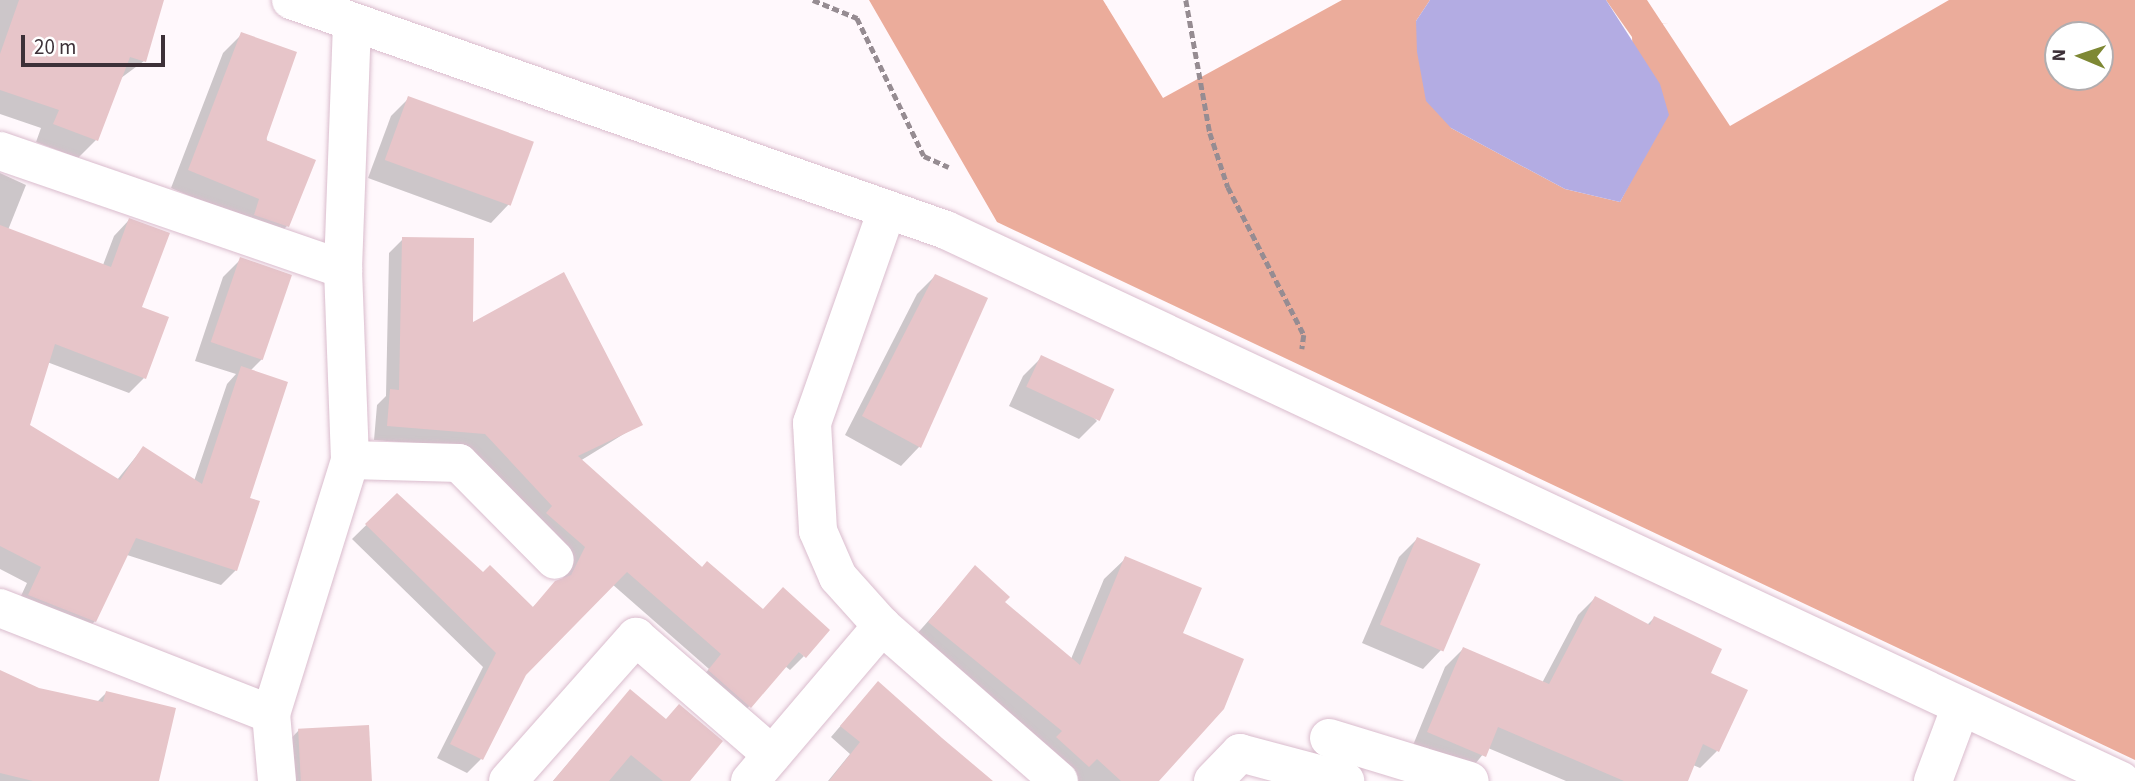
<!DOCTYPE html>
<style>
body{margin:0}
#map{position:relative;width:2135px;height:781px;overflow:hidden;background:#fff8fc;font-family:"Source Sans 3",sans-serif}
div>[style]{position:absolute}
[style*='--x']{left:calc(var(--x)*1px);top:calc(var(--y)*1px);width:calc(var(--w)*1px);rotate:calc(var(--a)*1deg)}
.forest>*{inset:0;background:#ebac9b}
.water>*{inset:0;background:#b3ace3}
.shadow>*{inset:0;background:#0003}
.building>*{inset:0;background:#e7c5c9;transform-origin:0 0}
.path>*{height:4.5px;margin-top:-2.25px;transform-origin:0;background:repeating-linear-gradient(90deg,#968c92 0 7px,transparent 0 10.5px)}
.roads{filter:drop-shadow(0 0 2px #dabccd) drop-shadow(0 0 2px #dabccd)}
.minor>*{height:38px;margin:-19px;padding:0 19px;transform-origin:19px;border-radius:19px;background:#fff}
span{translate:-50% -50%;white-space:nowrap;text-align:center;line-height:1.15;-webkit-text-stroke:5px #fff;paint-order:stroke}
.north{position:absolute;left:2044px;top:21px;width:70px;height:70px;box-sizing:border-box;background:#fff;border:2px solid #b1adaf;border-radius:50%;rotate:272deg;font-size:19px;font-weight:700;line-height:28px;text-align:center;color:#3d3138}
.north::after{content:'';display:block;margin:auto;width:24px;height:32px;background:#7e8834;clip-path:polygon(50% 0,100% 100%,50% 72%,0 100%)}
.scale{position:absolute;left:21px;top:35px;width:144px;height:32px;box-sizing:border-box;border:4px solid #3d3138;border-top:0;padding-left:9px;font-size:21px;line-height:24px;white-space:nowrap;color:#3d3138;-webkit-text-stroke:5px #fff;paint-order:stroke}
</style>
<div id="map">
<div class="forest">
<i style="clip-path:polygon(evenodd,869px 0,1103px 0,1163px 98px,1342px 0,1430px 0,1416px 21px,1451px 128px,1565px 189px,1620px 202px,1639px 166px,1632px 37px,1606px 0,1647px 0,1730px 126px,1949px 0,2135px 0,2135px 760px,997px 222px,869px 0,2058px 35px,2100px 35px,2100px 77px,2058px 77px,2058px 35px)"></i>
</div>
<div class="water">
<i style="clip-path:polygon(1430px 0,1606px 0,1660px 84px,1669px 115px,1620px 202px,1565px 189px,1451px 128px,1426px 101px,1417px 52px,1416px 21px)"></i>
</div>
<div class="shadow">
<i style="clip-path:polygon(0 0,142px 0,144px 61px,121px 78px,96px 140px,78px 158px,36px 142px,41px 128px,0 114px)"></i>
<i style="clip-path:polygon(242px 34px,287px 226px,269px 245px,242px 218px,171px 188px,223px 53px)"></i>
<i style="clip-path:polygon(409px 98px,509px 204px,491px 223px,368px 178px,391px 116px)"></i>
<i style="clip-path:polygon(0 173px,26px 185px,8px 230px,103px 265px,114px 236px,129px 220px,144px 378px,129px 393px,47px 362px,28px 426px,117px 480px,143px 448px,194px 481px,227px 384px,236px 374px,195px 361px,223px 277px,241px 259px,290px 276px,262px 359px,250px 371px,248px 499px,236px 570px,221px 585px,127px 555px,95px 621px,80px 637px,14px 611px,27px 583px,0 569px)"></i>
<i style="clip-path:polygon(403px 239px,472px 325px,640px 424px,580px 461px,804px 656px,790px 670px,785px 666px,736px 721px,695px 685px,709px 669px,612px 584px,525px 674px,481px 759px,467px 773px,437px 758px,483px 667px,352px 539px,397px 495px,483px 574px,532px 608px,562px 580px,572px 561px,467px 447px,374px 440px,377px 405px,386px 396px,389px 253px)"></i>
<i style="clip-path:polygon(935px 276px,986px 299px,919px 447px,901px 466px,845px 435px,917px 294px)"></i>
<i style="clip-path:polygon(1041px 358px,1097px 421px,1079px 439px,1009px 406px,1023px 376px)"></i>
<i style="clip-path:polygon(1417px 539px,1441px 650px,1423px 669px,1362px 643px,1399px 557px)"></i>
<i style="clip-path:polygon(1126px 558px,1157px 781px,1076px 781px,908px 644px,975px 568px,1003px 602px,1071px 659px,1104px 579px)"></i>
<i style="clip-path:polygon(1595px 598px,1647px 625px,1654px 618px,1709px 673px,1717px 751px,1700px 768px,1693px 765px,1686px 781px,1566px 781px,1488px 748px,1467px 774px,1411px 750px,1445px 667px,1463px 649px,1542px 683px,1578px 615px)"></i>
<i style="clip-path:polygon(0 672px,38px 689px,96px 703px,106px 693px,157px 781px,0 781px)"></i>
<i style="clip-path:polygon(630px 691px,688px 781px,553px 781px)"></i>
<i style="clip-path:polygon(867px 695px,989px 781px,828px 781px,850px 754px,831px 737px)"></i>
<i style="clip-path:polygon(299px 730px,370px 781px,282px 781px,281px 749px)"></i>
</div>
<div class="building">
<i style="clip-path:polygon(19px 0,164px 0,146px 62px,130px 57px,98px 141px,53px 124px,59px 110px,0 90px,0 54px)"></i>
<i style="clip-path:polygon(241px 32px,297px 52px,266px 140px,316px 160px,289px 227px,254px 215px,259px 199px,188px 170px)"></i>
<i style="left:408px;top:96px;width:134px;height:68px;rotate:20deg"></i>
<i style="clip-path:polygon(129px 218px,170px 233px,142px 307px,169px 317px,146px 379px,55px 344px,30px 425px,120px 480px,143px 446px,202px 484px,241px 366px,288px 382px,250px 498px,260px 501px,237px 571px,136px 538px,96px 622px,28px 595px,41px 567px,0 546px,0 225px,111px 267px)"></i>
<i style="clip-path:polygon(402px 237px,474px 238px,473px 322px,564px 272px,643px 425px,578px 456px,702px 567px,707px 561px,763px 609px,783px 587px,830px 630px,806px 658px,799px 652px,751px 708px,708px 670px,721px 654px,627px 572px,526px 675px,483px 760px,450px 744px,496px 653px,365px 524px,397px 493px,483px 572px,490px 565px,533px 607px,555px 581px,571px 575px,585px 547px,546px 513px,552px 506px,485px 434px,387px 426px,390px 389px,399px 390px)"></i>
<i style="left:240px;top:257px;width:55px;height:90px;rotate:19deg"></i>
<i style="clip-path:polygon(935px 274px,988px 298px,921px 448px,862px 416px)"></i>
<i style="left:1041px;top:355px;width:81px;height:35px;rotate:25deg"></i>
<i style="left:1417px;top:537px;width:69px;height:95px;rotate:23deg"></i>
<i style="clip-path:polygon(1125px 556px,1202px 588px,1183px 633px,1244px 659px,1224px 709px,1159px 781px,1121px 781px,1097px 759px,1089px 767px,1056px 737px,1062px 731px,928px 622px,975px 565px,1010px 597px,1005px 602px,1080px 665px)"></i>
<i style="clip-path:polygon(1595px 596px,1650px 625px,1654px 616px,1722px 649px,1711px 673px,1748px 690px,1719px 752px,1703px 744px,1688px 781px,1624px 781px,1498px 727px,1486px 757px,1427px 732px,1463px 647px,1549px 684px)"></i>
<i style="clip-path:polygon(0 670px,39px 688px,103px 702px,106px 691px,176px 708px,159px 781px,33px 781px,0 773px)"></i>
<i style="clip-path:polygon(878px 681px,942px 738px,993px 781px,829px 781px,860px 742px,840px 726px)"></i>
<i style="clip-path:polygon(630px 689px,666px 719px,679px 704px,723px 741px,690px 781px,663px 781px,631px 755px,609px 781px,553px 781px)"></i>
<i style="left:369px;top:725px;width:56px;height:71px;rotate:87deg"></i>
</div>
<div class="path">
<i style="--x:813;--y:0;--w:48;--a:22.2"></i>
<i style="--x:857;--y:18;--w:153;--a:64.1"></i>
<i style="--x:924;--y:156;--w:27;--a:24"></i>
<i style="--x:1186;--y:0;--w:135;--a:79.8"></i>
<i style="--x:1210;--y:133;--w:57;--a:71.6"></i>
<i style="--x:1228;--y:187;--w:166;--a:62.8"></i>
<i style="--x:1304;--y:335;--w:14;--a:98"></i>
</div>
<div class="roads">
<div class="minor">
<i style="--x:291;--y:0;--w:694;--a:19.35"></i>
<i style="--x:946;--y:230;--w:1298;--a:25.12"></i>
<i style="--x:0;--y:151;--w:363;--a:19"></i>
<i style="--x:887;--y:210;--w:226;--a:109.4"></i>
<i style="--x:812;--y:423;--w:108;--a:86.8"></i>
<i style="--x:818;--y:531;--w:50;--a:66.5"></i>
<i style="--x:838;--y:577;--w:66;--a:48.1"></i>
<i style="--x:882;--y:626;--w:235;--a:41.2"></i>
<i style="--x:350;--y:460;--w:109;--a:1.6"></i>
<i style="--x:459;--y:463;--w:136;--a:45.3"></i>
<i style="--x:0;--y:608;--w:291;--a:21.4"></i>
<i style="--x:1329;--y:738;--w:147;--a:17"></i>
<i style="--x:277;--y:781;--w:67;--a:-95.1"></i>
<i style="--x:271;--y:714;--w:266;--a:-72.7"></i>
<i style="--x:350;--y:460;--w:191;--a:-92.1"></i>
<i style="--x:343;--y:269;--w:247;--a:-87.9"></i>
<i style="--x:508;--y:781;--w:193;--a:-48.4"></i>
<i style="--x:636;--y:637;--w:180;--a:40.9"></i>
<i style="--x:750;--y:781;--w:204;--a:-49.6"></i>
<i style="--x:1213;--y:781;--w:39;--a:-46"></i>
<i style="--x:1240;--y:753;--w:109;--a:14.9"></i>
<i style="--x:1933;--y:781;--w:80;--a:-69.5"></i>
</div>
</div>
<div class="north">N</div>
<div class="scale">20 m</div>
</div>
